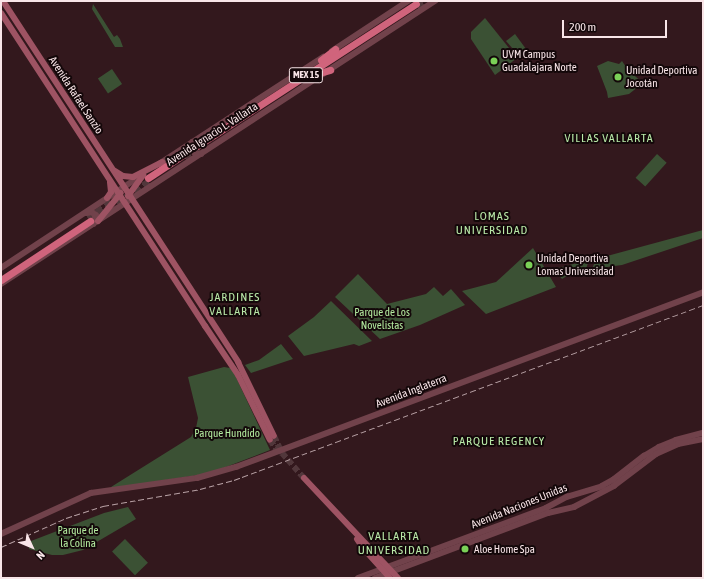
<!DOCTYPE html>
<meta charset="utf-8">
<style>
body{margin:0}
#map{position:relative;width:704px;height:579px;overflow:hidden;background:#33181d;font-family:"Asap Condensed",sans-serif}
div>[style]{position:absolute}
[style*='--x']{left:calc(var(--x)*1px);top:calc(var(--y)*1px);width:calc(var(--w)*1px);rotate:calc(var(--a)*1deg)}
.green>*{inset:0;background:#3b5134;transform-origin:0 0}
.secondary-tunnel>*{height:6px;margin-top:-3px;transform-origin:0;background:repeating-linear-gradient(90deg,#51373b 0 6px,transparent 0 9px)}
.trunk-tunnel>*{height:7px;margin-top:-3.5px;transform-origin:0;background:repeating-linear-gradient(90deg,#51373b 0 7px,transparent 0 10.5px)}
.tertiary>*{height:5.5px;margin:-2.75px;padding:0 2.75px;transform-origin:2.75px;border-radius:2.75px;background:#71424b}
.secondary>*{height:6px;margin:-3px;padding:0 3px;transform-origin:3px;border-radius:3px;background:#9e5363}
.trunk>*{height:7px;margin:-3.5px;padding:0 3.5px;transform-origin:3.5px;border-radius:3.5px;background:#d0647c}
.rail>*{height:1px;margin-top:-0.5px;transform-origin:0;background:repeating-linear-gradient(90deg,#b7a0a4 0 6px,transparent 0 9px)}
.dots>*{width:11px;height:11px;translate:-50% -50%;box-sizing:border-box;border:2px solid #130709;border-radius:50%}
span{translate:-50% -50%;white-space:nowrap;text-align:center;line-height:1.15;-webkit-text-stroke:4px #130709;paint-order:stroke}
.shield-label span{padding:1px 3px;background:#130709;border:1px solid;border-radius:3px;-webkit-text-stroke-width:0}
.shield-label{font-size:10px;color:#f9e5e8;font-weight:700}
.poi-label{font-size:11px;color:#f9e5e8}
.left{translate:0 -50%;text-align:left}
.street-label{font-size:11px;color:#f9e5e8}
.park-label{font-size:11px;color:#b3eb9f}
.neighbourhood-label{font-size:12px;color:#b8e8a7;letter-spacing:1px}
.frame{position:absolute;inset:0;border:2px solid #f9e5e8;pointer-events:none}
.north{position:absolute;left:12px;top:527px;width:40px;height:40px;-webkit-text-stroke:3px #130709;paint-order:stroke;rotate:134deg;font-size:11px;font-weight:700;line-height:16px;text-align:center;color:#f9e5e8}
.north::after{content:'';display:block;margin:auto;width:14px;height:18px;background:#f9e5e8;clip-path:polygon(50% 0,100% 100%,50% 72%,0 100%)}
.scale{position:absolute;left:562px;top:20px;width:105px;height:18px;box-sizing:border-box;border:2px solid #f9e5e8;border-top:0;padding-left:5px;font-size:12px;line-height:14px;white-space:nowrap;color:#f9e5e8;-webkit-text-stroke:3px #130709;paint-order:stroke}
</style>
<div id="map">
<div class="green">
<i style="clip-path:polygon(93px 4px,114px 37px,117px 35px,120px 39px,123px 47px,115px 47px,92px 9px)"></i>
<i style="clip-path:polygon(485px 18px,517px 58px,495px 75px,471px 39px,471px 32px)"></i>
<i style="clip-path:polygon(515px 34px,526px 49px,519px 56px,506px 41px)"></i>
<i style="clip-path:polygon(608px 61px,619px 64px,622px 61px,628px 70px,643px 83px,629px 94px,608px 98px,607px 92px,597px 66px)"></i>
<i style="left:112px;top:69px;width:18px;height:17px;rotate:56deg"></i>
<i style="left:657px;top:154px;width:13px;height:32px;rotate:42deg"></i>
<i style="clip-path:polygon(703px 230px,703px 238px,622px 265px,592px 269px,596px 259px)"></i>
<i style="clip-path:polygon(533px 248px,556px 287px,486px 314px,462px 291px,496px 282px)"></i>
<i style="clip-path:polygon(589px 260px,586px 269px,572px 273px,562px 279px,554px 269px)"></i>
<i style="clip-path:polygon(358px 274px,387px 304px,426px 294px,434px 287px,443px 296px,451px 289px,465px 305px,420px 325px,380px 339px,335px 297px)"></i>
<i style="clip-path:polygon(331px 301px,372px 341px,359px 346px,354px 344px,304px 356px,288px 336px,314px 317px)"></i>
<i style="clip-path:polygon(281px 344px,293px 359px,251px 373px,245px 365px,259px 360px)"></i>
<i style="clip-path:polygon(224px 367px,230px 368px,234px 373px,270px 450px,218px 470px,199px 475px,113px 488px,111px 487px,191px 437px,196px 428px,198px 418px,188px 377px)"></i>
<i style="clip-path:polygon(128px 507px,136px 519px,83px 550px,63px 555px,52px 555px,29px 549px,31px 541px,104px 513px)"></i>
<i style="left:125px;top:539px;width:33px;height:18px;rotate:46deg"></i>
</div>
<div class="secondary-tunnel">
<i style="--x:274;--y:436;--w:19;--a:65"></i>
<i style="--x:282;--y:453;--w:33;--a:49"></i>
<i style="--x:270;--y:440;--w:18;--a:56"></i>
</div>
<div class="trunk-tunnel">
<i style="--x:417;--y:6;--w:9;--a:-32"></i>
<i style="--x:185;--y:158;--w:17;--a:-33"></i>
<i style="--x:117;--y:203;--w:40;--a:-34"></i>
<i style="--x:88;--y:218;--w:32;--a:-34"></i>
</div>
<div class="tertiary">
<i style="--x:332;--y:51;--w:91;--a:-33.3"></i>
<i style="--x:193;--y:142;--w:4;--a:104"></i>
<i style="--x:192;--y:146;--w:5;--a:79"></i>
<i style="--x:193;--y:151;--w:4;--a:45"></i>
<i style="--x:196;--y:154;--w:5;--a:0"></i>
<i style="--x:159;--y:164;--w:196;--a:-33.1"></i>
<i style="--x:86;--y:213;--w:6;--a:-9"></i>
<i style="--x:92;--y:212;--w:5;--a:37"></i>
<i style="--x:96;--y:215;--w:9;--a:103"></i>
<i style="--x:1;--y:268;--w:169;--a:-33.4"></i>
<i style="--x:1;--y:284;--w:518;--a:-33.11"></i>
<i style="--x:1;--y:534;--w:99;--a:-24.5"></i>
<i style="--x:91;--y:493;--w:107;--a:-8.1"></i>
<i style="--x:197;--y:478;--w:41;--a:-15.8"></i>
<i style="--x:236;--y:467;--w:499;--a:-20.5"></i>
<i style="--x:358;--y:578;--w:201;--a:-20.4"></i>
<i style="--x:546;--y:508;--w:24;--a:-28"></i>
<i style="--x:567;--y:497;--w:37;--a:-17"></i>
<i style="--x:602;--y:486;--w:13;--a:-29"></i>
<i style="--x:613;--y:480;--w:39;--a:-38"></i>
<i style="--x:644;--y:456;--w:17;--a:-31"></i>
<i style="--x:659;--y:447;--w:18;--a:-22"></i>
<i style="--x:676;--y:440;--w:28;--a:-15"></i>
<i style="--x:375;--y:578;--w:185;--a:-20.6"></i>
<i style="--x:548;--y:513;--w:27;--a:-13"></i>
<i style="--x:574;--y:507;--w:45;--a:-27.7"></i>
<i style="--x:614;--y:486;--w:53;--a:-37.3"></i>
<i style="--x:656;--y:454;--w:24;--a:-24"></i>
<i style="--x:678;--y:444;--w:25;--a:-11"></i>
</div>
<div class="secondary">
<i style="--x:3;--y:1;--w:431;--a:56.9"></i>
<i style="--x:238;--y:362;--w:82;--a:64.1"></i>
<i style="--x:1;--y:13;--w:374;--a:56.9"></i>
<i style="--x:205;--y:326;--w:59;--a:56"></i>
<i style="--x:238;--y:375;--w:72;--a:63.8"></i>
<i style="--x:115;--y:171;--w:9;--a:32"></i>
<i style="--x:123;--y:176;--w:10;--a:6"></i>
<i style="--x:133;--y:177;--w:33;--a:-27"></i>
<i style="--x:128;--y:196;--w:26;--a:-54"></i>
<i style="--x:107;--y:198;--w:7;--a:-56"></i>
<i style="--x:111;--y:192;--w:10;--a:-96"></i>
<i style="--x:98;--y:221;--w:36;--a:-51"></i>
<i style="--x:304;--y:478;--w:137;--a:46.8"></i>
<i style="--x:357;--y:539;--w:11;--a:56"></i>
<i style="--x:363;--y:548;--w:40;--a:48"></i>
</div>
<div class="trunk">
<i style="--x:321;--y:60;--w:18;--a:-38"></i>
<i style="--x:312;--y:75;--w:19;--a:-16"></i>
<i style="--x:197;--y:146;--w:261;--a:-33"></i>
<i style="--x:148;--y:178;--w:42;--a:-33.3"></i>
<i style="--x:1;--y:280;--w:107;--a:-33.5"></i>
</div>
<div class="rail">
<i style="--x:1;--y:547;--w:71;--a:-24"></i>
<i style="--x:66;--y:518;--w:39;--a:-18"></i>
<i style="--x:103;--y:506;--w:98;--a:-9.9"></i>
<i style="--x:200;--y:489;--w:35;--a:-15"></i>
<i style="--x:234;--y:480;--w:501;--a:-20.46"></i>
</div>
<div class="dots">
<i style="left:494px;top:61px;background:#7ad157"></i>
<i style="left:618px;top:77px;background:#7ad157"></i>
<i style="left:529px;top:265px;background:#7ad157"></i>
<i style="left:465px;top:549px;background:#7ad157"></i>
</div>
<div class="shield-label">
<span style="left:306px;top:75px">MEX 15</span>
</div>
<div class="poi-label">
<span class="left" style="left:502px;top:61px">UVM Campus<br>Guadalajara Norte</span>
<span class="left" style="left:626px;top:77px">Unidad Deportiva<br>Jocotán</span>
<span class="left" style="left:537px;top:265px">Unidad Deportiva<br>Lomas Universidad</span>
<span class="left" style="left:474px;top:549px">Aloe Home Spa</span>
</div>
<div class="street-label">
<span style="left:76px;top:95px;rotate:57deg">Avenida Rafael Sanzio</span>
<span style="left:212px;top:134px;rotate:-33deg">Avenida Ignacio L. Vallarta</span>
<span style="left:411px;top:391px;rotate:-21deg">Avenida Inglaterra</span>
<span style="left:519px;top:506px;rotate:-22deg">Avenida Naciones Unidas</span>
</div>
<div class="park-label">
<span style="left:382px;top:319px">Parque de Los<br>Novelistas</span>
<span style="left:227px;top:433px">Parque Hundido</span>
<span style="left:78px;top:537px">Parque de<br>la Colina</span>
</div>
<div class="neighbourhood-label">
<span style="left:609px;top:139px">VILLAS VALLARTA</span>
<span style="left:492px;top:224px">LOMAS<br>UNIVERSIDAD</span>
<span style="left:235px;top:305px">JARDINES<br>VALLARTA</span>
<span style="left:499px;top:442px">PARQUE REGENCY</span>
<span style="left:394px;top:544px">VALLARTA<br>UNIVERSIDAD</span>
</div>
<div class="frame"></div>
<div class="north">N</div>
<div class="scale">200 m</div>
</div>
